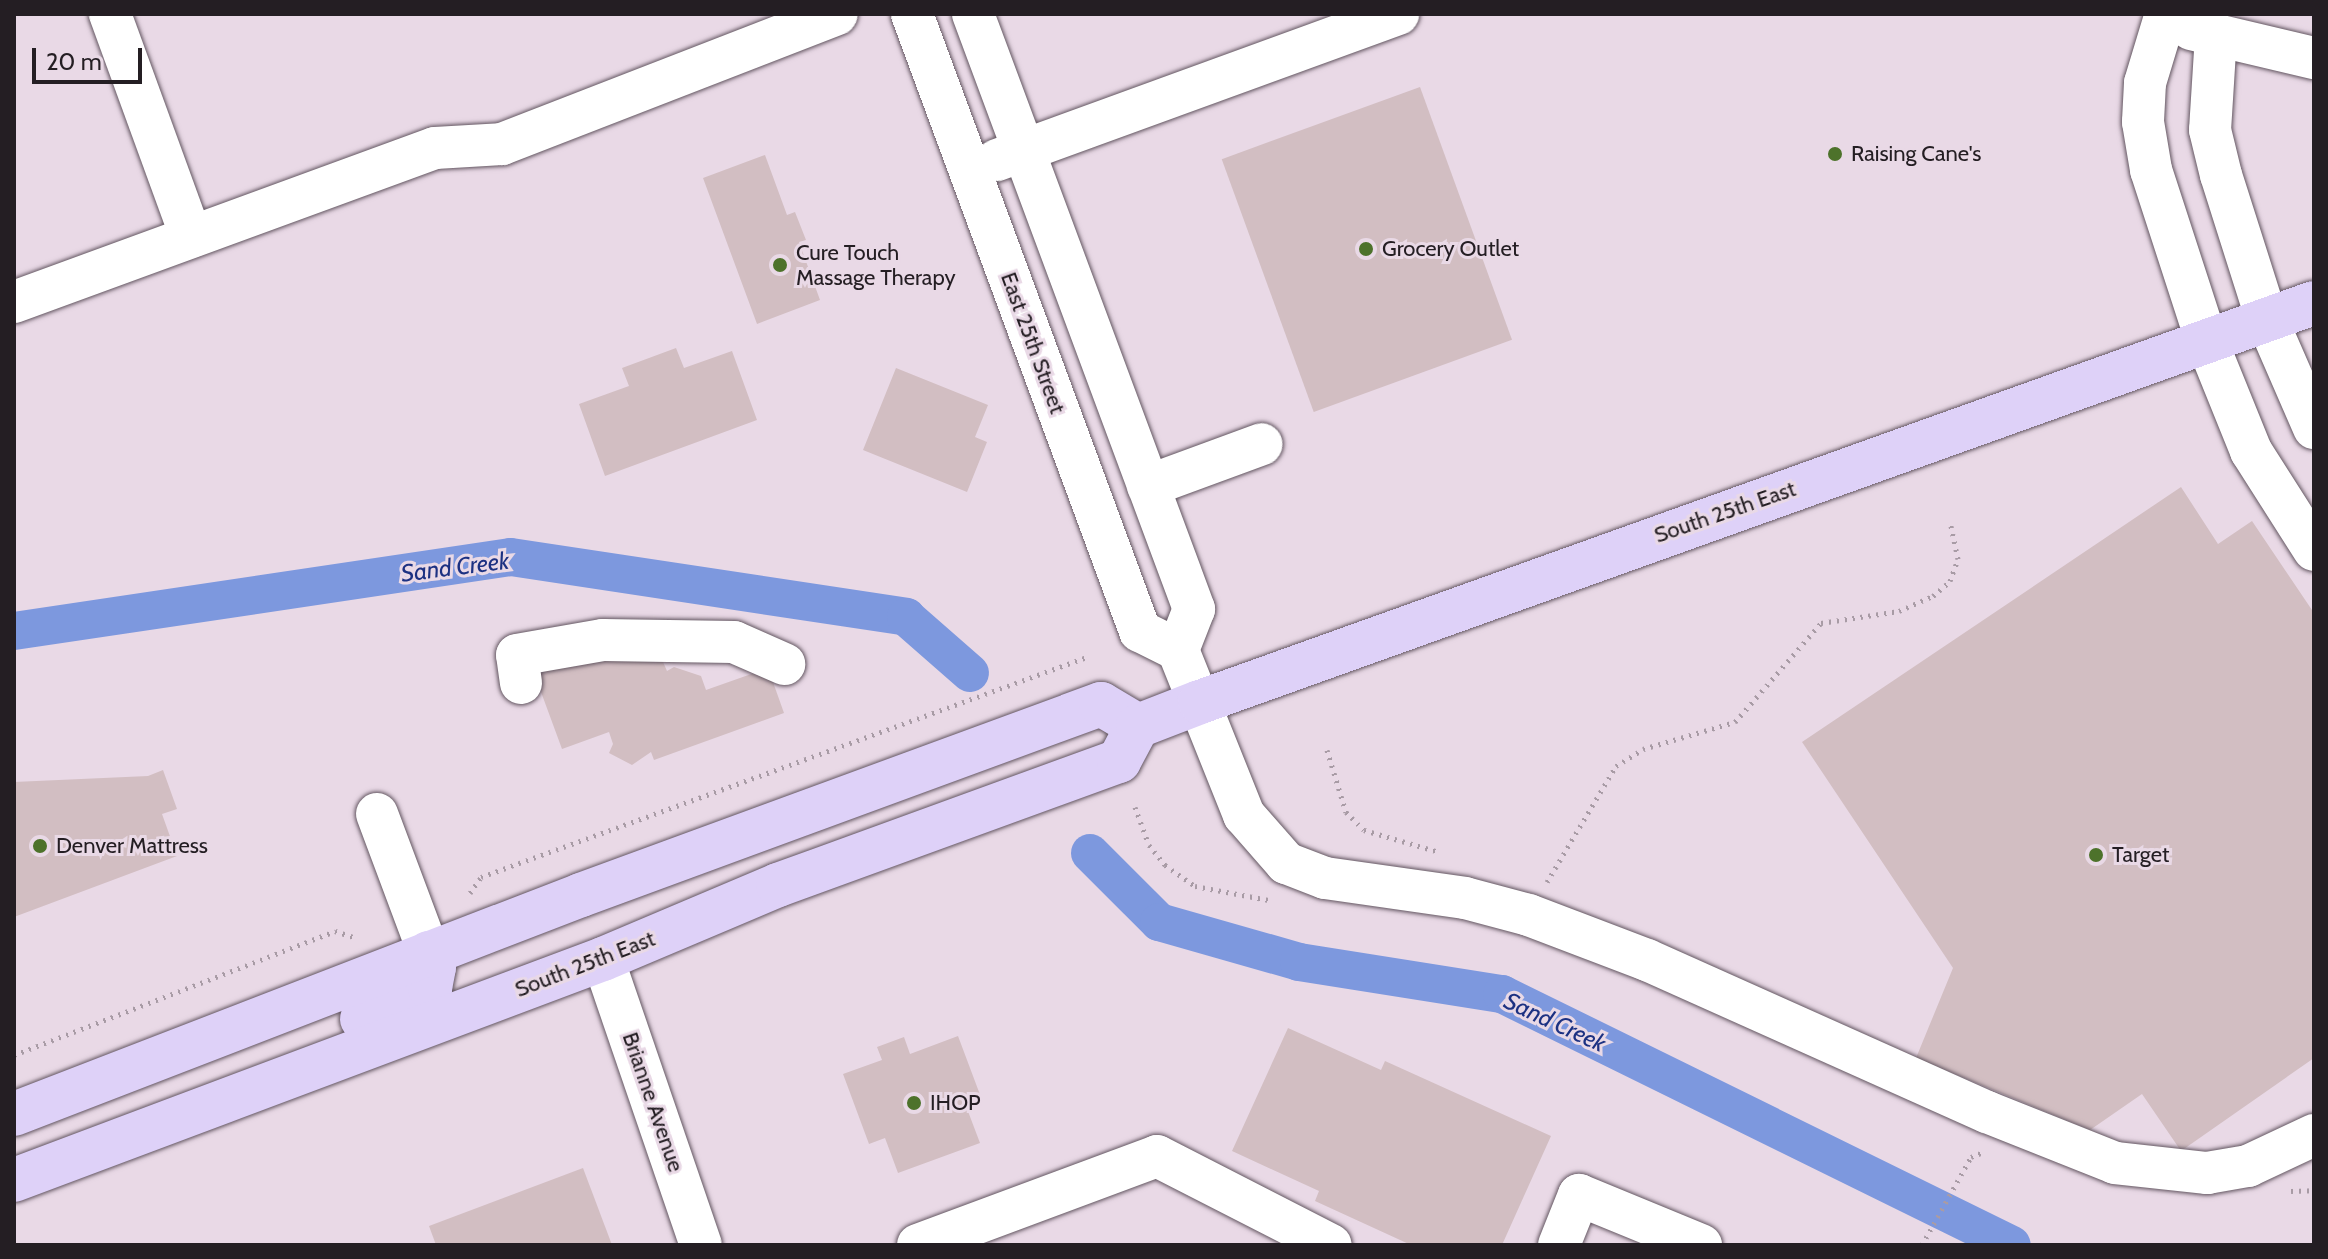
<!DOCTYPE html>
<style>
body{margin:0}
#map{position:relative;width:2328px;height:1259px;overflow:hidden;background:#e9d9e6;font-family:Cabin,sans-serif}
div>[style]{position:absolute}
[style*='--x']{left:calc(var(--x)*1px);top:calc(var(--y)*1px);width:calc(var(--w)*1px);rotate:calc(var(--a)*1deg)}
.canal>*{height:38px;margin:-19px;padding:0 19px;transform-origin:19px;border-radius:19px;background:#7d98de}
.building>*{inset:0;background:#d2bec2;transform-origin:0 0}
.path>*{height:5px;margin-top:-2.5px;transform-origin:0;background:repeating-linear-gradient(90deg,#a89ba5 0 2px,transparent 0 8px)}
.roads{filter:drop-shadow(0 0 2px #635661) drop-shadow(0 0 2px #635661)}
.minor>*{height:42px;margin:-21px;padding:0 21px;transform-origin:21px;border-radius:21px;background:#fff}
.major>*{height:44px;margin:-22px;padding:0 22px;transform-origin:22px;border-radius:22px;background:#ded1f8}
.dots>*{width:22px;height:22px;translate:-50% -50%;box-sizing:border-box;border:4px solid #e9d9e6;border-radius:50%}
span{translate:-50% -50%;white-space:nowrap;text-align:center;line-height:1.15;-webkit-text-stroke:6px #e9d9e6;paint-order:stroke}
.poi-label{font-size:22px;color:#241e23}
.left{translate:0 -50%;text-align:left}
.street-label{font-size:22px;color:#241e23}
.water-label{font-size:24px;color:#1c3182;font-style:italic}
.frame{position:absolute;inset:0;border:16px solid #241e23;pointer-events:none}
.scale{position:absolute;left:32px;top:48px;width:110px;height:36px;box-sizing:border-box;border:4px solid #241e23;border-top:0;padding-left:10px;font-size:24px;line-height:28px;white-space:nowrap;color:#241e23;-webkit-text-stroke:6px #e9d9e6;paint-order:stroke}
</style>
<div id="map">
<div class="canal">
<i style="--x:14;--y:631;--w:502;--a:-8.47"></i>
<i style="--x:511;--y:557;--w:400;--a:8.6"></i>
<i style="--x:906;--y:617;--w:85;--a:41.2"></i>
<i style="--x:1090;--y:853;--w:98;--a:45"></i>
<i style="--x:1159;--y:922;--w:146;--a:15.9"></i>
<i style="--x:1299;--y:962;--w:206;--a:9"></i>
<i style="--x:1502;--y:994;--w:568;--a:26.2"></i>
</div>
<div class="building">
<i style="left:1420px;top:87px;width:269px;height:211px;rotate:70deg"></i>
<i style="clip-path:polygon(765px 155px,787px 215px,795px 212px,806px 240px,799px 242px,820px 300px,757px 324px,703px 178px)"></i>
<i style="clip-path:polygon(676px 348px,684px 368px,732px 351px,757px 420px,605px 476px,579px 404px,629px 386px,622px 368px)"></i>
<i style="clip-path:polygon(896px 368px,988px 405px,975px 437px,987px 442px,967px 492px,863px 450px)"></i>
<i style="clip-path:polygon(2181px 487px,2218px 544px,2252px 521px,2314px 613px,2314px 1058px,2181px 1151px,2142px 1094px,2090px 1130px,1916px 1058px,1953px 968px,1802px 742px)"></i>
<i style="clip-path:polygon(582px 655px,660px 655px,667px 671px,674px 667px,701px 676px,706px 690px,768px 668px,784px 713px,654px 760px,651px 752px,632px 765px,609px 753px,613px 744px,609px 732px,562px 749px,534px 673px)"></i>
<i style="clip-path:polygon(163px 770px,177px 809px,162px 814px,177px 856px,14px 917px,14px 782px,148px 776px)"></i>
<i style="clip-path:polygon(1288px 1028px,1381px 1070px,1385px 1061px,1551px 1136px,1502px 1245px,1411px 1245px,1315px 1201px,1319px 1191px,1232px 1151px)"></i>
<i style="clip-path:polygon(958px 1036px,982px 1100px,966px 1106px,980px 1143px,898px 1173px,885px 1138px,869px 1144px,843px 1074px,882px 1060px,877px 1047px,904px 1037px,910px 1054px)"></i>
<i style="clip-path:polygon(583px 1168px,612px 1245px,436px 1245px,429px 1226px)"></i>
</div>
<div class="path">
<i style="--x:1327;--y:750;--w:65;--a:73"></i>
<i style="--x:1346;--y:812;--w:25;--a:45"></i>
<i style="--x:1364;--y:830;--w:78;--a:16.3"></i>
<i style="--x:1135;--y:807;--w:40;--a:69.8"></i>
<i style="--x:1149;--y:845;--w:26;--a:51"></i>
<i style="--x:1165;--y:865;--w:37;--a:35"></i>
<i style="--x:1195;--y:886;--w:75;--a:10.7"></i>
<i style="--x:1547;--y:882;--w:135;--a:-59.3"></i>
<i style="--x:1616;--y:766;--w:32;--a:-32"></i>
<i style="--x:1643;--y:749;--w:96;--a:-16.4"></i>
<i style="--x:1735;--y:722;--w:131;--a:-49"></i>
<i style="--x:1821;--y:623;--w:79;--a:-8.7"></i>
<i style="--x:1899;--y:611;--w:37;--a:-24"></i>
<i style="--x:1933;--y:596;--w:23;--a:-41"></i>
<i style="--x:1950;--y:581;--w:23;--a:-70"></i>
<i style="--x:1958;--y:559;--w:38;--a:-102"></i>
<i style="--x:470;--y:893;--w:19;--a:-55"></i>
<i style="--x:481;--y:877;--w:645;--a:-19.95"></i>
<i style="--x:14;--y:1055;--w:344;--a:-21.1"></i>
<i style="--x:335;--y:931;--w:23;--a:18"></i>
<i style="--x:2291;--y:1191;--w:23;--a:-2"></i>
<i style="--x:1922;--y:1245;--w:101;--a:-60.9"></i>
<i style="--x:1971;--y:1157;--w:11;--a:-22"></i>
</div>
<div class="roads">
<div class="minor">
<i style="--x:110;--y:14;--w:237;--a:70"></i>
<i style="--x:912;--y:14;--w:658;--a:69.72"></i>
<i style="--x:1140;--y:631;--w:42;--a:26.6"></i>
<i style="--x:1178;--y:650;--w:178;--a:68.2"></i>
<i style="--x:1244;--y:815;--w:64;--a:48.8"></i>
<i style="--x:1286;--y:863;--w:42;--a:21"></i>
<i style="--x:1325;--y:878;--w:141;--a:8.1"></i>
<i style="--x:1465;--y:898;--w:66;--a:14.9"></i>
<i style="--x:1529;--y:915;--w:126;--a:20.9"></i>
<i style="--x:1647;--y:960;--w:372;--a:24.1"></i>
<i style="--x:1987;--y:1112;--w:138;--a:21.7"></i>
<i style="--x:2115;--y:1163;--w:93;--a:6.2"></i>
<i style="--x:2207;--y:1173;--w:42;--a:-9.7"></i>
<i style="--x:2248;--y:1166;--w:73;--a:-25.2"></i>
<i style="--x:973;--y:14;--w:635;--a:69.62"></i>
<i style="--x:1194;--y:609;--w:44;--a:111.3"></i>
<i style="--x:2164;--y:20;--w:66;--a:106.8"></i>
<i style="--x:2145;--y:83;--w:39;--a:93"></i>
<i style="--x:2143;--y:122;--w:49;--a:80.5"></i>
<i style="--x:2151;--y:170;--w:181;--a:72"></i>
<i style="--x:2207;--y:342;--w:118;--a:68"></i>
<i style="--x:2251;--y:451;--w:117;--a:57.5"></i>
<i style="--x:2191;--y:29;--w:126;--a:13.3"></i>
<i style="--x:2216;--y:35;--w:95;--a:93.6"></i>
<i style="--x:2210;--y:130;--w:46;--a:76.3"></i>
<i style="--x:2221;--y:175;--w:152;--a:72.4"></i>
<i style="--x:2267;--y:320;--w:118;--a:66.5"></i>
<i style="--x:997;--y:160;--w:427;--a:-20"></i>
<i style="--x:14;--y:302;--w:448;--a:-20.1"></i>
<i style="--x:435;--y:148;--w:67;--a:-3.4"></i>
<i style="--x:502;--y:144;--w:359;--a:-21.2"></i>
<i style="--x:1148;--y:486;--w:121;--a:-20.2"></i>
<i style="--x:521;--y:683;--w:28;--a:-98"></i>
<i style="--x:517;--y:655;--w:87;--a:-9.9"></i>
<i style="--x:603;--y:640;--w:131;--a:0.9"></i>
<i style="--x:734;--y:642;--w:55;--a:23.7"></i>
<i style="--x:377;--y:814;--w:148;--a:69.5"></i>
<i style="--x:603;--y:959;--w:302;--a:71.1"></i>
<i style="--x:918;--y:1245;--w:255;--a:-20.4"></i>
<i style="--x:1157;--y:1156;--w:195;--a:27.1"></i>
<i style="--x:1559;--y:1245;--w:54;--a:-68.2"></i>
<i style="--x:1579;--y:1195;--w:132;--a:22.3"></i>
</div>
<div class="major">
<i style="--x:362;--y:1019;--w:75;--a:-24.5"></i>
<i style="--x:430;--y:988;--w:21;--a:-79"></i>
<i style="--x:434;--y:967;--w:15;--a:-110"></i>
<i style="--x:14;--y:1114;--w:608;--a:-21.12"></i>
<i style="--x:581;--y:895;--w:554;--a:-20.17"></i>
<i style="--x:1101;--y:704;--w:43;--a:30.7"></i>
<i style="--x:14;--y:1180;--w:629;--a:-20.57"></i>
<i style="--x:603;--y:959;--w:190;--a:-22.9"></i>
<i style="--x:778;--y:885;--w:363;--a:-20"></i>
<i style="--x:1119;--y:761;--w:40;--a:-62"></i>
<i style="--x:1138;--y:726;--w:66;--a:-21.2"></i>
<i style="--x:1200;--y:702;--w:1183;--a:-19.71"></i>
</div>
</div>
<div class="dots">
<i style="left:1835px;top:154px;background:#4d722b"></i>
<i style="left:1366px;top:249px;background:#4d722b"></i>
<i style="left:780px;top:265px;background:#4d722b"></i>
<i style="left:40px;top:846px;background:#4d722b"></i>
<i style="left:2096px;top:855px;background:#4d722b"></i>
<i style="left:914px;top:1103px;background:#4d722b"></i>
</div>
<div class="poi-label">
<span class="left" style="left:1851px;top:154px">Raising Cane's</span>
<span class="left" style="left:1382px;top:249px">Grocery Outlet</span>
<span class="left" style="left:796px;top:265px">Cure Touch<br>Massage Therapy</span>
<span class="left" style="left:56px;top:846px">Denver Mattress</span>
<span class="left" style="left:2112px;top:855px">Target</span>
<span class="left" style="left:930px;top:1103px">IHOP</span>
</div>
<div class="street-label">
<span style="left:1033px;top:343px;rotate:70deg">East 25th Street</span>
<span style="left:1725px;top:512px;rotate:-19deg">South 25th East</span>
<span style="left:585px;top:964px;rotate:-21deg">South 25th East</span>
<span style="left:653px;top:1102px;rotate:71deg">Brianne Avenue</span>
</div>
<div class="water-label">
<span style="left:455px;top:567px;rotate:-7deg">Sand Creek</span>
<span style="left:1555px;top:1022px;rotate:25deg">Sand Creek</span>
</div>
<div class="frame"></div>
<div class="scale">20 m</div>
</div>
